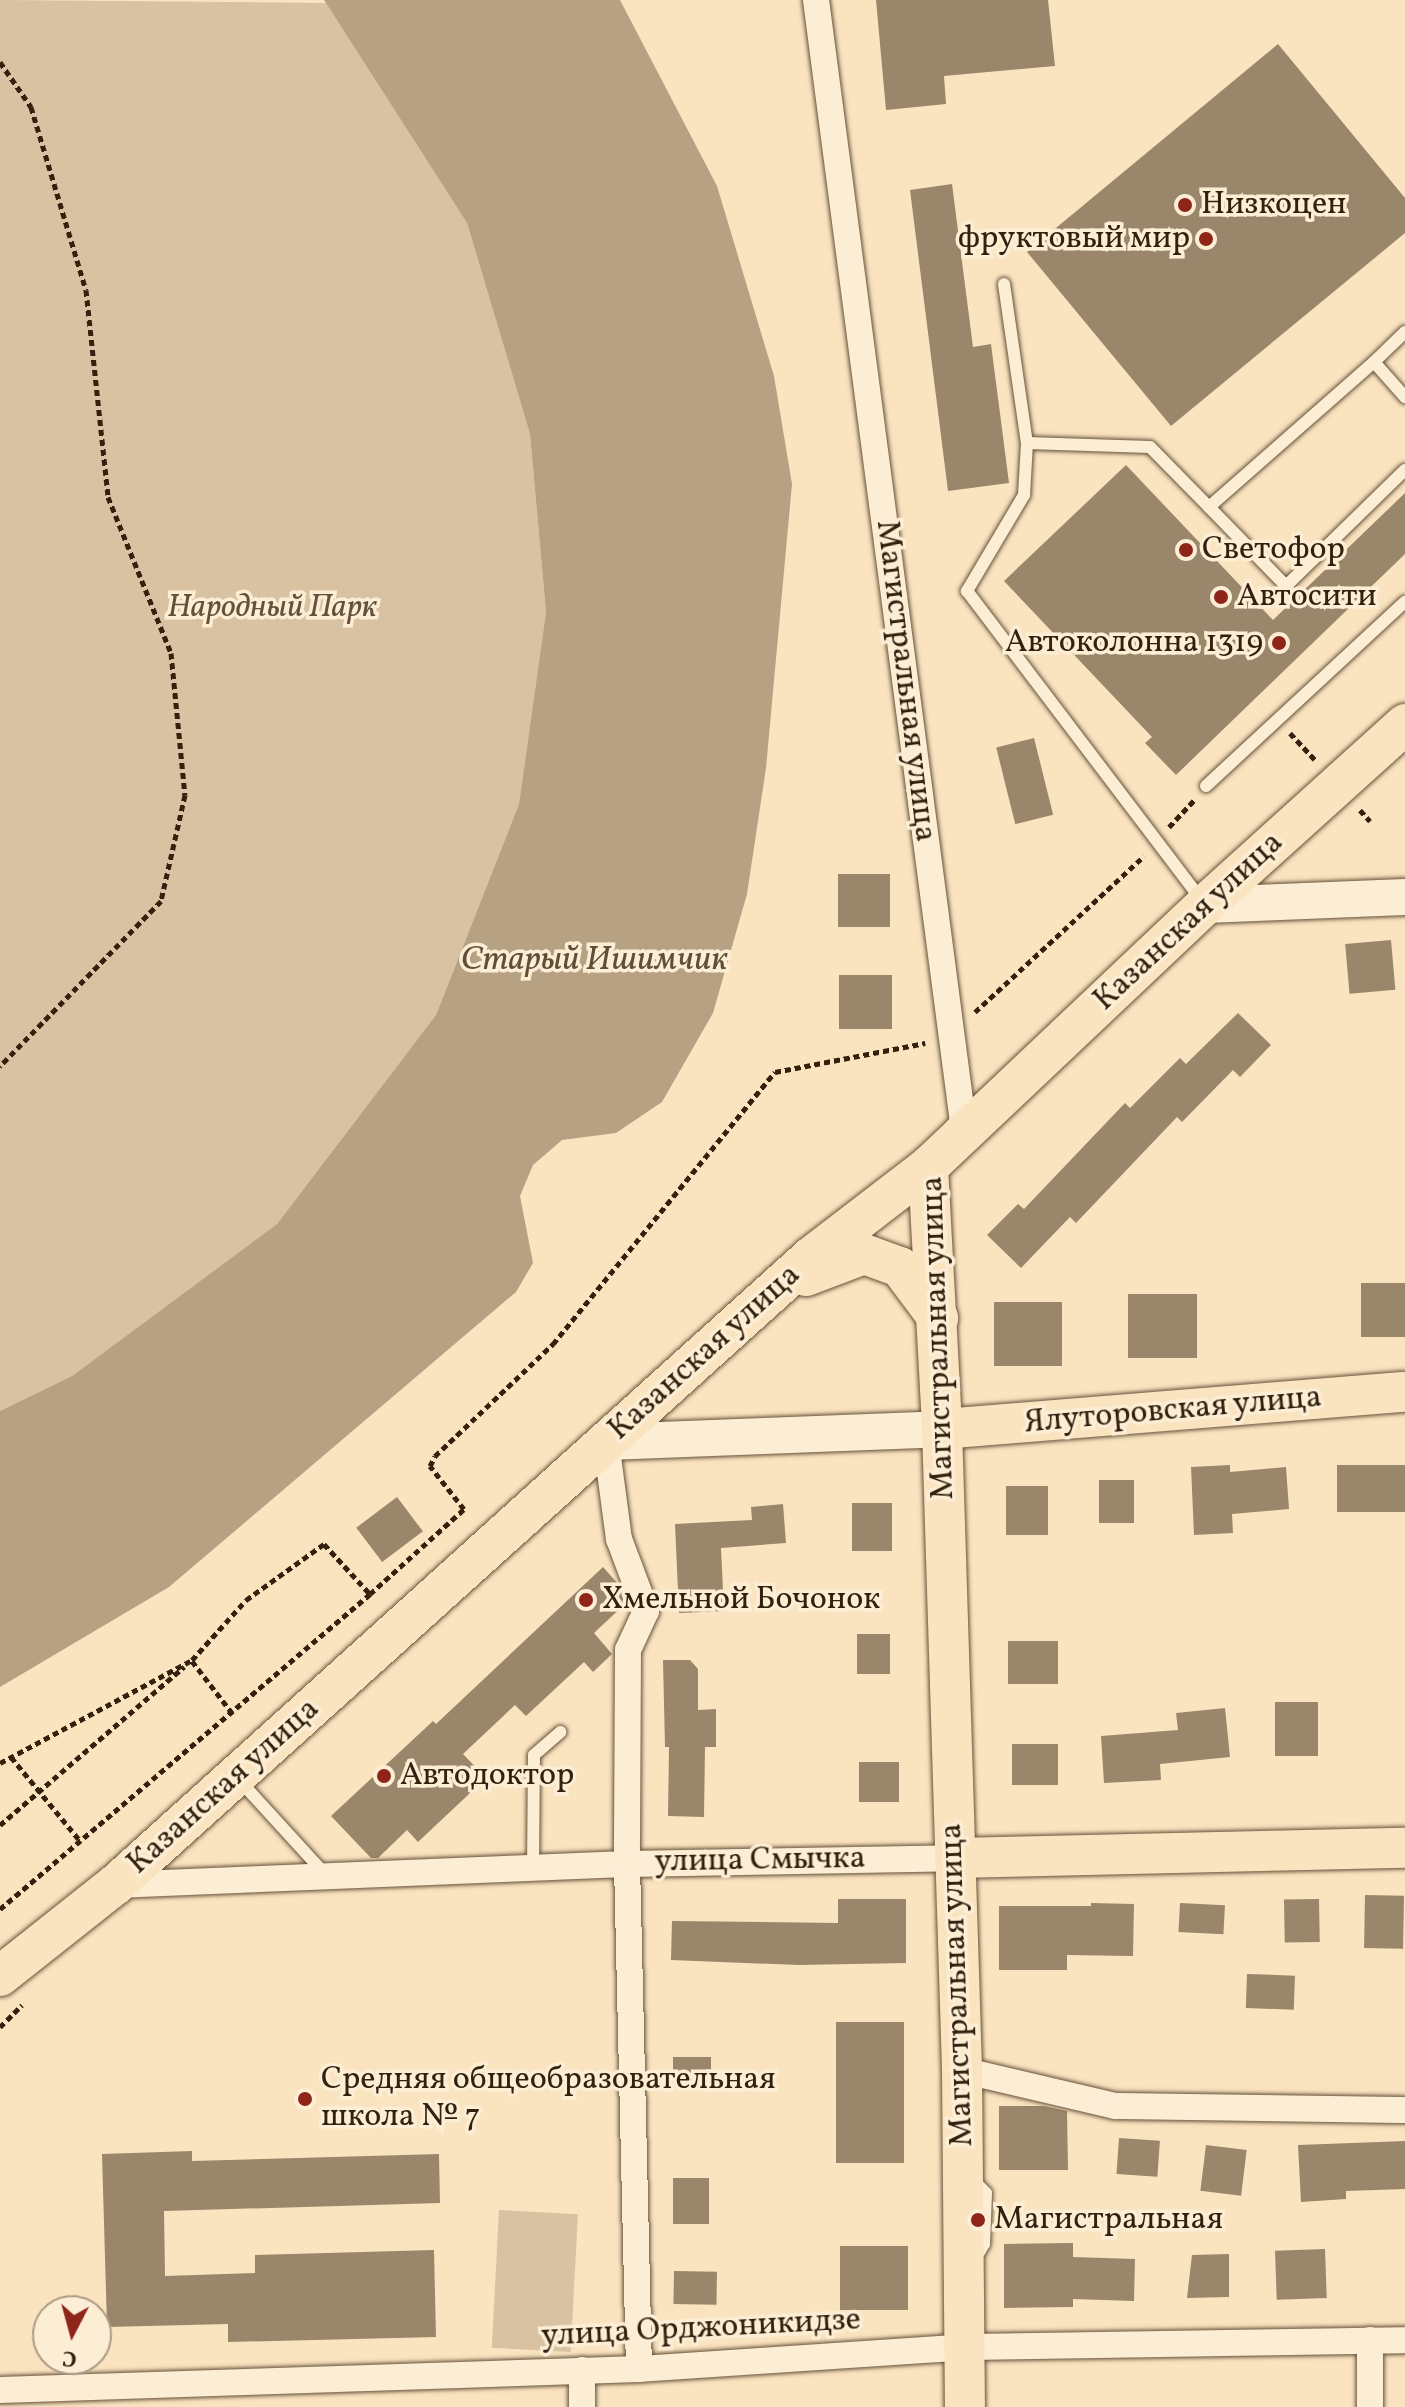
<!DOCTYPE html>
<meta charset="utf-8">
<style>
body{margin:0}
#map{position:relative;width:1405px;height:2407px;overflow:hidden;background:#fae3bf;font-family:Vollkorn,serif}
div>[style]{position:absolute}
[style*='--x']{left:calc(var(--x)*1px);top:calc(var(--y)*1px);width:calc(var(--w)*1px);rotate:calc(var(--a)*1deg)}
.green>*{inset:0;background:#d8c2a1;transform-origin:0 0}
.water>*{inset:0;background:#b6a183}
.building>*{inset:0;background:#9a866a;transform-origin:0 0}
.path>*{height:5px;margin-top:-2.5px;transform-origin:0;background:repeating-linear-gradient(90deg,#33210e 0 6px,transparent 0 10px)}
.roads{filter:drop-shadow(0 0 2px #65523a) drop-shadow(0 0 2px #65523a)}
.lane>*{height:12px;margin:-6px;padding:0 6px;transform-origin:6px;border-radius:6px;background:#fcedd5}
.street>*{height:26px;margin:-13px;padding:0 13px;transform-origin:13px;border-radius:13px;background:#fcedd5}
.secondary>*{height:36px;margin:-18px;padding:0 18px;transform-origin:18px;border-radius:18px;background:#fcedd5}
.primary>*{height:40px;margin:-20px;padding:0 20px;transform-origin:20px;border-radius:20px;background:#fae3bf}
.dots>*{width:22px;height:22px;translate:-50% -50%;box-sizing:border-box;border:4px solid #fcedd5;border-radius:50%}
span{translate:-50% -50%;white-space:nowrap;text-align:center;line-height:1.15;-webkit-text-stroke:7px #fcedd5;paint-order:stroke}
.poi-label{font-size:32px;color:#33210e}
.left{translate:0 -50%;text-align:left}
.right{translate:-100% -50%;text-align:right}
.park-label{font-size:32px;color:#65513a;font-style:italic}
.street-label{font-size:32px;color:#33210e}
.water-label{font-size:34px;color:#614e37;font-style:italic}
.north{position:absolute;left:32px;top:2295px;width:80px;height:80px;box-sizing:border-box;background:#fcedd5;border:2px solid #ac9b85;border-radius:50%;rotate:186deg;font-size:22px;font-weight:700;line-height:32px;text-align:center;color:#33210e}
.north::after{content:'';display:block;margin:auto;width:28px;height:36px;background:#8f2418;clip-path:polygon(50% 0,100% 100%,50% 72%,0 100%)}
</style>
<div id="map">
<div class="green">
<i style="clip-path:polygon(0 0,326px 3px,467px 223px,530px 434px,546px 612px,519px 804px,436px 1015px,277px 1224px,72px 1376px,0 1411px)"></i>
<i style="left:499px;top:2210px;width:79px;height:138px;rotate:3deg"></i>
</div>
<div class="water">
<i style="clip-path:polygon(324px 0,620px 0,717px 186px,774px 376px,792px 484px,766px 768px,747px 894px,713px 1013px,662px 1102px,616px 1133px,562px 1140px,533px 1165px,520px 1196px,533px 1263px,516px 1292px,169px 1587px,0 1687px,0 1411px,72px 1376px,277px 1224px,436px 1015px,519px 804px,546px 612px,530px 434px,467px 223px)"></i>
</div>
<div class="building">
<i style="clip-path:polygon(876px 0,1048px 0,1055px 66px,944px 76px,946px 104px,886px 110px)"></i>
<i style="clip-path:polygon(1278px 44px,1405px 198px,1405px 233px,1171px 426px,1027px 252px)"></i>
<i style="clip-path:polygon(952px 184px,973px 347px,991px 344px,1009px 483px,948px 491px,910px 190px)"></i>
<i style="clip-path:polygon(1126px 465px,1273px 620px,1405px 493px,1405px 554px,1176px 775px,1145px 743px,1152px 737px,1004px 581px)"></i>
<i style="left:1034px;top:738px;width:79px;height:39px;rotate:76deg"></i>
<i style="left:838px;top:874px;width:52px;height:53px"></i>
<i style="left:1391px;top:940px;width:50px;height:46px;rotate:85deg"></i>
<i style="left:839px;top:975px;width:53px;height:54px"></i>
<i style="clip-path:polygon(1238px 1013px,1271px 1045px,1240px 1077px,1233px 1070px,1182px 1122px,1177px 1117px,1076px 1223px,1070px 1217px,1021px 1268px,987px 1235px,1018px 1204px,1024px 1209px,1125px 1103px,1130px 1108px,1180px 1058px,1186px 1064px)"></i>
<i style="left:1405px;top:1283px;width:54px;height:44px;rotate:90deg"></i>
<i style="left:1128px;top:1294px;width:69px;height:64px"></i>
<i style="left:994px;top:1302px;width:68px;height:64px"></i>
<i style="clip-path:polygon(1230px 1465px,1230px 1472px,1286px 1467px,1289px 1509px,1232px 1514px,1233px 1533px,1194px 1535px,1191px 1467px)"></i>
<i style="left:1405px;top:1465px;width:47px;height:68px;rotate:90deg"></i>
<i style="left:1099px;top:1480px;width:35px;height:43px"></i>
<i style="left:1006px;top:1486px;width:42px;height:49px"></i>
<i style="left:397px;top:1497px;width:43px;height:51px;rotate:53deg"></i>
<i style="left:892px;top:1503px;width:48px;height:40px;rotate:90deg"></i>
<i style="clip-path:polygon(783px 1504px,786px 1543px,721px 1548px,724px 1611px,679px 1613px,675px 1524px,752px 1520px,751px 1507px)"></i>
<i style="clip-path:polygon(603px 1567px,619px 1585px,626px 1603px,594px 1633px,612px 1654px,593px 1672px,584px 1662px,526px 1716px,515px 1705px,463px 1754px,486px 1778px,418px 1842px,407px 1830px,378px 1858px,371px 1858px,331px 1816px,433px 1721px,436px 1724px)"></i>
<i style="left:857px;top:1634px;width:33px;height:40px"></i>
<i style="left:1058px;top:1641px;width:43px;height:50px;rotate:90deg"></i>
<i style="clip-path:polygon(663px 1660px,690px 1660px,698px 1669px,698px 1710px,716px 1709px,716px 1747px,705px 1747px,704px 1817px,668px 1816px,669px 1747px,665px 1747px)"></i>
<i style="left:1275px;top:1702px;width:43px;height:54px"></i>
<i style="clip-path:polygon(1225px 1708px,1230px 1757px,1160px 1764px,1161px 1780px,1104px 1783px,1101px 1736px,1178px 1730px,1176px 1713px)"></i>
<i style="left:1012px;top:1744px;width:46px;height:41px"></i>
<i style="left:899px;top:1762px;width:40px;height:40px;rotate:90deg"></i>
<i style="left:1365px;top:1895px;width:39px;height:53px;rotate:1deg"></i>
<i style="clip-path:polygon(838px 1899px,906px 1899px,906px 1963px,799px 1965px,671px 1960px,672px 1921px,838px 1923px)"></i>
<i style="left:1319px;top:1899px;width:43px;height:35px;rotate:89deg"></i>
<i style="clip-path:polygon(1091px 1903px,1134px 1904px,1133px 1956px,1067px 1955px,1067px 1970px,999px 1970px,999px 1906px,1091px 1906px)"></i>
<i style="left:1180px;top:1903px;width:45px;height:29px;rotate:3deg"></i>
<i style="left:1247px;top:1974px;width:48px;height:34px;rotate:2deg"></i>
<i style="left:836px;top:2022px;width:68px;height:141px"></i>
<i style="left:673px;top:2057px;width:38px;height:22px"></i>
<i style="clip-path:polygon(999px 2106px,1044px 2106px,1067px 2111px,1068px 2170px,999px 2170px)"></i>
<i style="left:1119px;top:2138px;width:41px;height:36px;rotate:4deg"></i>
<i style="clip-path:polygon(1405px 2141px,1405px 2189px,1346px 2191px,1346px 2199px,1301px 2202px,1298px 2145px)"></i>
<i style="left:1206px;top:2145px;width:41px;height:46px;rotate:7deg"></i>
<i style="clip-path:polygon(192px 2151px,192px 2161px,439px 2154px,440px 2203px,164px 2211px,165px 2276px,255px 2273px,255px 2255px,434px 2250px,436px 2337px,228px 2342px,228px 2324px,107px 2327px,102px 2154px)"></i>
<i style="left:673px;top:2178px;width:36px;height:46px"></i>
<i style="clip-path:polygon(1073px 2243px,1073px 2257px,1135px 2259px,1134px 2301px,1073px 2299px,1073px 2307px,1004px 2308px,1004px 2244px)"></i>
<i style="left:908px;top:2246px;width:64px;height:68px;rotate:90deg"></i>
<i style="left:1325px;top:2249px;width:49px;height:50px;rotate:88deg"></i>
<i style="clip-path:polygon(1229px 2254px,1229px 2297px,1187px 2298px,1192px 2255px)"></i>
<i style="left:674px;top:2271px;width:43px;height:33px;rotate:1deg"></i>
</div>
<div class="path">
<i style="--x:0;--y:62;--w:55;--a:55.4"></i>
<i style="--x:31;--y:107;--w:191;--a:73.3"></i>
<i style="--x:86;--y:290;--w:208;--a:83.9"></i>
<i style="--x:108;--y:497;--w:168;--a:68"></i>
<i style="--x:171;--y:653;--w:143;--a:84.4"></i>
<i style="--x:185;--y:795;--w:109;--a:102.8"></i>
<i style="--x:161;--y:901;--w:231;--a:134.3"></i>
<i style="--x:1290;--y:733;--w:38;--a:47"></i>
<i style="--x:1360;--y:810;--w:15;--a:48"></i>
<i style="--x:1169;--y:827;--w:38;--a:-47"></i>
<i style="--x:975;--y:1012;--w:230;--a:-42.7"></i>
<i style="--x:192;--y:1661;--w:66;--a:52.4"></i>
<i style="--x:11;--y:1757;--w:110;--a:50.5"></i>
<i style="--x:0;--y:1763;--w:218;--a:-28.2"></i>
<i style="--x:192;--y:1660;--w:81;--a:-48"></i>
<i style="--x:246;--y:1600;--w:96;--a:-35.7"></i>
<i style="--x:324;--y:1544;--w:68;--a:47.4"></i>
<i style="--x:0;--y:1825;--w:243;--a:-40.7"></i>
<i style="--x:0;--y:1909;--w:486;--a:-40.4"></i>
<i style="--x:370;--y:1594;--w:127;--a:-42.1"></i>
<i style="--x:464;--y:1509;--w:55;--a:-128.3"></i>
<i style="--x:430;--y:1466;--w:11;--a:-63"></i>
<i style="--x:435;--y:1456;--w:163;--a:-43.5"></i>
<i style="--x:553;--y:1344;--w:351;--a:-50.8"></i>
<i style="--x:775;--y:1072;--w:153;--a:-10.9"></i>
<i style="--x:0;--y:2027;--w:31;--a:-45"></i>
</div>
<div class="roads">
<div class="lane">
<i style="--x:1004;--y:284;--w:161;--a:81.8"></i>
<i style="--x:1027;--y:443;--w:123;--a:1.9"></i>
<i style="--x:1150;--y:447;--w:84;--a:45.5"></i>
<i style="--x:1209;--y:507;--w:220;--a:-41.3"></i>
<i style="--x:1374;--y:362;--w:47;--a:48.5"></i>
<i style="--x:1374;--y:362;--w:43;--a:-44.1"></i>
<i style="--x:1027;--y:443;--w:52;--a:93.3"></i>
<i style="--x:1024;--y:495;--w:112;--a:120.7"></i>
<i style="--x:967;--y:591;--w:387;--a:52.8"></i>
<i style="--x:1209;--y:507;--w:110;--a:45.7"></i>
<i style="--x:1286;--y:586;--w:166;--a:-44.3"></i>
<i style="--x:1206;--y:786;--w:271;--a:-42.8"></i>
<i style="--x:240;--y:1781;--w:126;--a:47.6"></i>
<i style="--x:533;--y:1868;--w:113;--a:-89.5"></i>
<i style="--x:534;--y:1755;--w:35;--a:-41"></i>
<i style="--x:974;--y:2181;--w:17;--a:45"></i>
<i style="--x:986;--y:2193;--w:51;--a:92.2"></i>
<i style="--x:984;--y:2244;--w:17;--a:121"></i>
</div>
<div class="street">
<i style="--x:816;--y:0;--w:1132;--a:82.54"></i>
<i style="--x:963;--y:1122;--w:21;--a:127"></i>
<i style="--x:606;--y:1442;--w:98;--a:82.4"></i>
<i style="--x:619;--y:1539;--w:77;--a:69.4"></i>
<i style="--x:646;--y:1611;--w:43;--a:114.8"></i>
<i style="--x:628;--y:1650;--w:214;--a:90.3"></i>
<i style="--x:627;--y:1864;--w:505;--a:88.64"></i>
<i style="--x:115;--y:1885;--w:512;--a:-2.35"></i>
<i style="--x:627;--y:1864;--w:328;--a:-1"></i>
<i style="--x:962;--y:2070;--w:157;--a:13.2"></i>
<i style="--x:1115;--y:2106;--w:290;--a:0.8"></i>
<i style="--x:0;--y:2390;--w:639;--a:-1.88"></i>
<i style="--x:639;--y:2369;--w:329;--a:-3.8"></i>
<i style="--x:967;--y:2347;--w:438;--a:-0.9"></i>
<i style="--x:582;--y:2407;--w:37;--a:-90"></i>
<i style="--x:1370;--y:2407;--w:67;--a:-90"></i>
</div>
<div class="secondary">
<i style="--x:1205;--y:905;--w:200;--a:-2.3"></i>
<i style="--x:606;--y:1442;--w:336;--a:-2.2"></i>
</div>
<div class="primary">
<i style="--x:928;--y:1167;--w:262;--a:86.9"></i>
<i style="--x:942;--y:1429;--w:641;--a:88.21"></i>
<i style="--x:962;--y:2070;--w:337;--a:89.5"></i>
<i style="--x:806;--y:1276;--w:62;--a:-20.8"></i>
<i style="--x:864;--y:1254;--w:38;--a:20"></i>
<i style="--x:900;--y:1267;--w:64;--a:53.3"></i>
<i style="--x:942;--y:1429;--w:464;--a:-4.6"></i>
<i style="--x:955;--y:1858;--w:450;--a:-1.3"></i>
<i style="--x:0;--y:1976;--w:147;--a:-38.4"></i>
<i style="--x:115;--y:1885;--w:937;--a:-42.06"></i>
<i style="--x:811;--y:1257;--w:148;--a:-37.6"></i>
<i style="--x:928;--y:1167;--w:381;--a:-43.4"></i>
<i style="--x:1205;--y:905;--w:270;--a:-42.1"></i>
</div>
</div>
<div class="dots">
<i style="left:1185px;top:205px;background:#8f2418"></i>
<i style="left:1206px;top:239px;background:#8f2418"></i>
<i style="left:1186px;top:550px;background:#8f2418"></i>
<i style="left:1221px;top:597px;background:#8f2418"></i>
<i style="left:1279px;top:643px;background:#8f2418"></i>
<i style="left:586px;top:1600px;background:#8f2418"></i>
<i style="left:384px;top:1776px;background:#8f2418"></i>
<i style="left:305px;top:2099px;background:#8f2418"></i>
<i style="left:978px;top:2220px;background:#8f2418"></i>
</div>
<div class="poi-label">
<span class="left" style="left:1201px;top:205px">Низкоцен</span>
<span class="right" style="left:1190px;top:239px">фруктовый мир</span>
<span class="left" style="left:1202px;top:550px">Светофор</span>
<span class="left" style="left:1237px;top:597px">Автосити</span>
<span class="right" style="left:1263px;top:643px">Автоколонна 1319</span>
<span class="left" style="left:602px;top:1600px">Хмельной Бочонок</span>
<span class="left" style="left:400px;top:1776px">Автодоктор</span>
<span class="left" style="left:321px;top:2099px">Средняя общеобразовательная<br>школа № 7</span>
<span class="left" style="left:994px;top:2220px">Магистральная</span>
</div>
<div class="park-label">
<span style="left:272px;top:608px">Народный Парк</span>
</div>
<div class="street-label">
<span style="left:905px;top:681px;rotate:83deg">Магистральная улица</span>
<span style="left:1189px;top:922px;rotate:-43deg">Казанская улица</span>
<span style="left:939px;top:1338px;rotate:-92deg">Магистральная улица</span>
<span style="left:705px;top:1353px;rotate:-42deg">Казанская улица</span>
<span style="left:1173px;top:1411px;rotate:-5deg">Ялуторовская улица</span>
<span style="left:224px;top:1787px;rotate:-42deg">Казанская улица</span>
<span style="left:760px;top:1861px;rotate:-1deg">улица Смычка</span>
<span style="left:958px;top:1985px;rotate:-92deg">Магистральная улица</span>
<span style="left:701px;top:2329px;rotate:-3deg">улица Орджоникидзе</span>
</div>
<div class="water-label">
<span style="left:594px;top:961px">Старый Ишимчик</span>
</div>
<div class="north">С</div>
</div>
